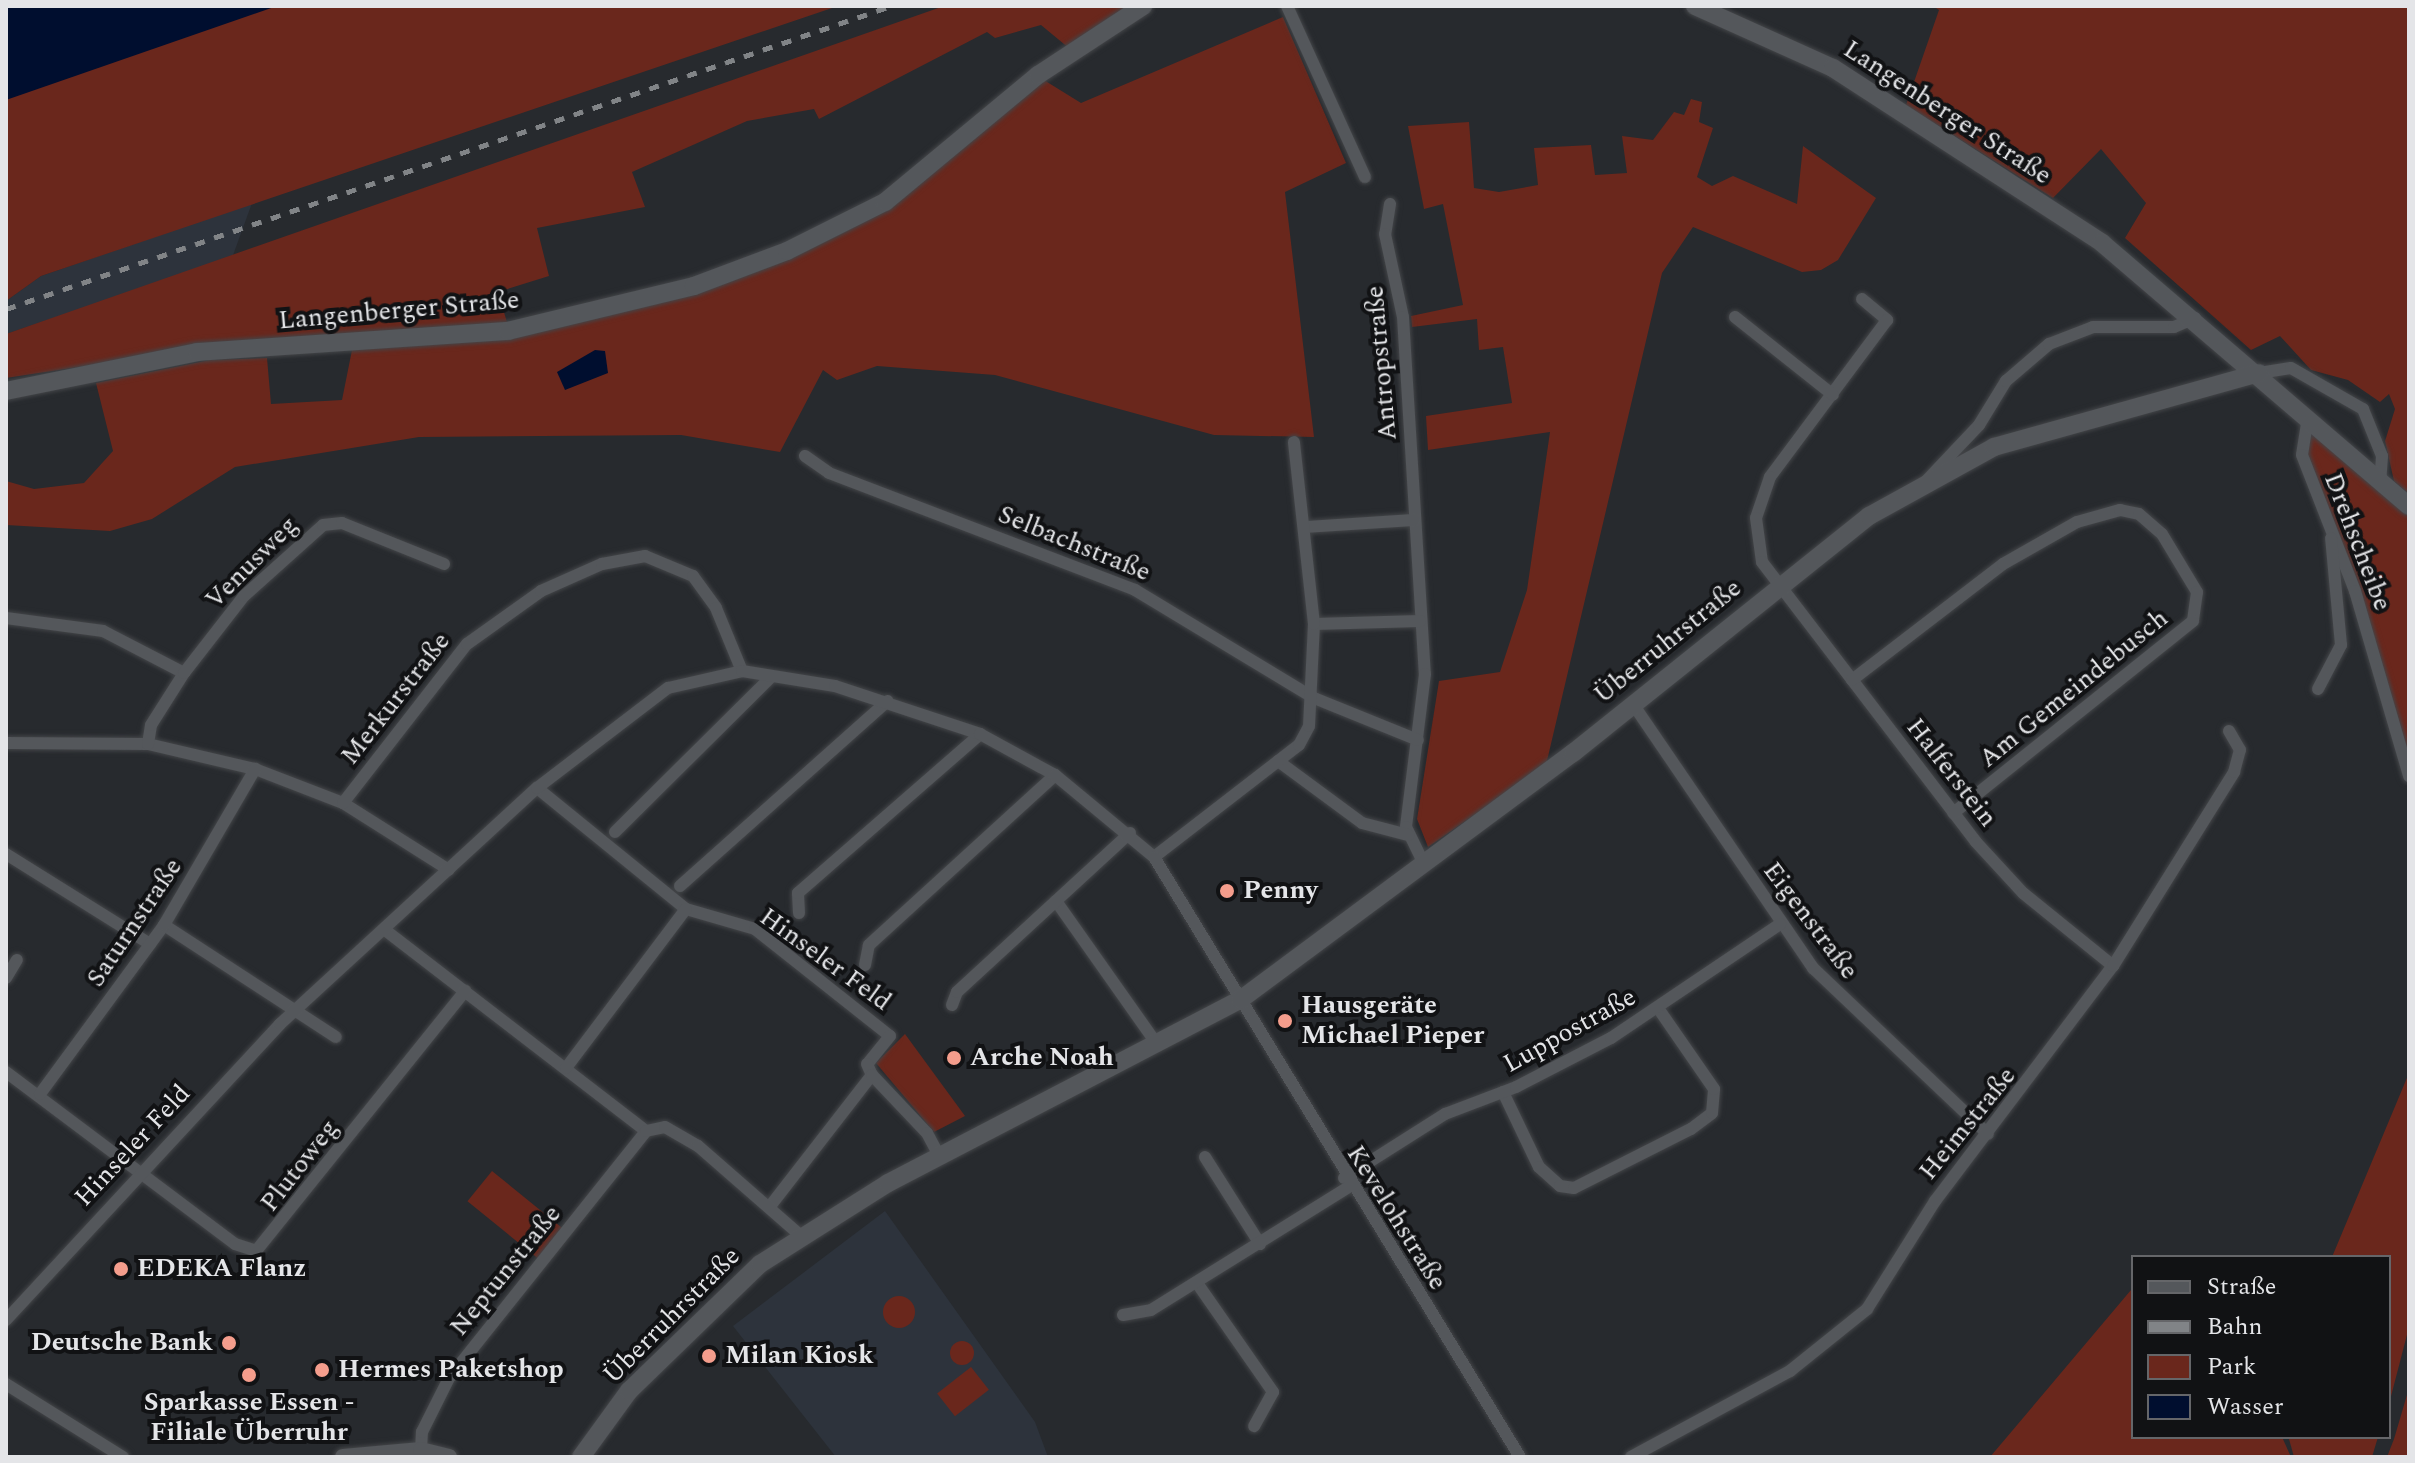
<!DOCTYPE html>
<meta charset="utf-8">
<style>
body{margin:0}
#map{position:relative;width:2415px;height:1463px;overflow:hidden;background:#272a2e;font-family:Spectral,serif}
div>[style]{position:absolute}
[style*='--x']{left:calc(var(--x)*1px);top:calc(var(--y)*1px);width:calc(var(--w)*1px);rotate:calc(var(--a)*1deg)}
.built>*{inset:0;background:#2d333c}
.green>*{inset:0;background:#6a271c;transform-origin:0 0}
.round{border-radius:50%}
.water>*{inset:0;background:#000e2f}
.roads{filter:drop-shadow(0 0 2px #434548) drop-shadow(0 0 2px #434548)}
.minor>*{height:12px;margin:-6px;padding:0 6px;transform-origin:6px;border-radius:6px;background:#54575b}
.tertiary>*{height:16px;margin:-8px;padding:0 8px;transform-origin:8px;border-radius:8px;background:#54575b}
.secondary>*{height:18px;margin:-9px;padding:0 9px;transform-origin:9px;border-radius:9px;background:#54575b}
.rail>*{height:5px;margin-top:-2.5px;transform-origin:0;background:repeating-linear-gradient(90deg,#818487 0 10px,transparent 0 20px)}
.dots>*{width:22px;height:22px;translate:-50% -50%;box-sizing:border-box;border:4px solid #111214;border-radius:50%}
span{translate:-50% -50%;white-space:nowrap;text-align:center;line-height:1.15;-webkit-text-stroke:8px #111214;paint-order:stroke}
.street-label{font-size:26px;color:#e4e5e8}
.poi-label{font-size:26px;color:#e4e5e8;font-weight:700}
.left{translate:0 -50%;text-align:left}
.right{translate:-100% -50%;text-align:right}
.frame{position:absolute;inset:0;border:8px solid #e4e5e8;pointer-events:none}
.legend{position:absolute;left:2131px;top:1255px;width:260px;height:184px;box-sizing:border-box;background:#111214;border:2px solid #656669;margin:0;padding:10px 14px;list-style:none;font-size:24px;color:#e4e5e8}
.legend li{display:flex;align-items:center;gap:16px;height:40px}
.legend b{width:40px;border:2px solid #656669}
</style>
<div id="map">
<div class="built">
<i style="clip-path:polygon(252px 203px,232px 258px,6px 334px,6px 301px,41px 276px)"></i>
<i style="clip-path:polygon(885px 1211px,1035px 1422px,1048px 1457px,836px 1457px,733px 1326px)"></i>
</div>
<div class="green">
<i style="clip-path:polygon(6px 6px,838px 6px,41px 276px,6px 301px)"></i>
<i style="clip-path:polygon(944px 6px,1138px 6px,1070px 49px,1041px 25px,995px 38px,987px 32px,819px 119px,814px 109px,747px 121px,632px 172px,645px 207px,537px 228px,549px 276px,498px 292px,509px 329px,197px 349px,6px 378px,6px 334px)"></i>
<i style="clip-path:polygon(1933px 6px,2409px 6px,2409px 494px,2394px 481px,2385px 441px,2395px 409px,2389px 394px,2380px 402px,2348px 380px,2311px 370px,2280px 336px,2251px 350px,2125px 238px,2146px 203px,2101px 149px,2053px 198px,1906px 105px,1939px 10px)"></i>
<i style="clip-path:polygon(1283px 17px,1346px 163px,1285px 192px,1314px 437px,1214px 435px,995px 375px,877px 366px,837px 380px,823px 370px,780px 452px,681px 435px,419px 437px,235px 467px,152px 519px,110px 531px,6px 525px,6px 481px,34px 489px,84px 483px,113px 451px,96px 383px,210px 360px,267px 358px,271px 404px,342px 400px,353px 345px,602px 312px,858px 218px,1039px 77px,1081px 103px)"></i>
<i style="clip-path:polygon(1691px 99px,1702px 102px,1699px 122px,1713px 128px,1697px 177px,1712px 186px,1733px 176px,1797px 204px,1803px 146px,1876px 198px,1838px 260px,1821px 270px,1802px 272px,1693px 227px,1662px 273px,1546px 765px,1428px 847px,1417px 819px,1439px 681px,1500px 672px,1527px 590px,1550px 432px,1428px 450px,1426px 416px,1512px 403px,1503px 347px,1479px 350px,1477px 319px,1412px 327px,1411px 316px,1463px 305px,1443px 204px,1424px 209px,1408px 126px,1469px 122px,1474px 188px,1499px 192px,1538px 185px,1534px 148px,1591px 145px,1595px 175px,1627px 173px,1622px 136px,1653px 140px,1674px 112px,1684px 115px)"></i>
<i style="clip-path:polygon(2309px 421px,2409px 512px,2409px 774px,2304px 455px)"></i>
<i style="clip-path:polygon(905px 1034px,965px 1116px,934px 1132px,876px 1063px)"></i>
<i style="clip-path:polygon(2409px 1073px,2409px 1327px,2389px 1404px,2389px 1257px,2332px 1257px)"></i>
<i style="left:492px;top:1171px;width:90px;height:39px;rotate:39deg"></i>
<i style="clip-path:polygon(2131px 1290px,2133px 1437px,2282px 1437px,2291px 1457px,1990px 1457px)"></i>
<i class="round" style="left:883px;top:1296px;width:32px;height:32px"></i>
<i class="round" style="left:950px;top:1341px;width:24px;height:24px"></i>
<i style="left:971px;top:1367px;width:29px;height:43px;rotate:52deg"></i>
<i style="clip-path:polygon(2409px 1388px,2409px 1457px,2387px 1457px,2394px 1439px)"></i>
<i style="clip-path:polygon(2378px 1437px,2372px 1457px,2294px 1457px,2289px 1439px)"></i>
</div>
<div class="water">
<i style="clip-path:polygon(6px 6px,277px 6px,6px 100px)"></i>
<i style="clip-path:polygon(595px 350px,605px 351px,608px 373px,565px 390px,557px 372px)"></i>
</div>
<div class="roads">
<div class="minor">
<i style="--x:1287;--y:6;--w:188;--a:65.5"></i>
<i style="--x:1390;--y:204;--w:30;--a:99"></i>
<i style="--x:1385;--y:234;--w:85;--a:77.8"></i>
<i style="--x:1403;--y:317;--w:358;--a:86.5"></i>
<i style="--x:1425;--y:674;--w:154;--a:97.1"></i>
<i style="--x:1406;--y:827;--w:39;--a:64"></i>
<i style="--x:1862;--y:299;--w:33;--a:40"></i>
<i style="--x:1887;--y:320;--w:196;--a:126.7"></i>
<i style="--x:1770;--y:477;--w:43;--a:108.9"></i>
<i style="--x:1756;--y:518;--w:44;--a:82.2"></i>
<i style="--x:1762;--y:562;--w:352;--a:52.6"></i>
<i style="--x:1976;--y:842;--w:69;--a:47.3"></i>
<i style="--x:2023;--y:893;--w:116;--a:39"></i>
<i style="--x:1735;--y:317;--w:125;--a:38.5"></i>
<i style="--x:2259;--y:373;--w:32;--a:-9"></i>
<i style="--x:2291;--y:368;--w:83;--a:29.7"></i>
<i style="--x:2363;--y:409;--w:51;--a:68"></i>
<i style="--x:2382;--y:456;--w:27;--a:94"></i>
<i style="--x:2308;--y:417;--w:38;--a:99"></i>
<i style="--x:2302;--y:455;--w:146;--a:68.7"></i>
<i style="--x:2355;--y:591;--w:193;--a:73.7"></i>
<i style="--x:805;--y:456;--w:29;--a:35"></i>
<i style="--x:829;--y:473;--w:328;--a:20.9"></i>
<i style="--x:1135;--y:590;--w:209;--a:31.1"></i>
<i style="--x:1314;--y:698;--w:112;--a:22"></i>
<i style="--x:1927;--y:480;--w:76;--a:-46.6"></i>
<i style="--x:1979;--y:425;--w:52;--a:-58.5"></i>
<i style="--x:2006;--y:381;--w:57;--a:-40.7"></i>
<i style="--x:2049;--y:344;--w:47;--a:-21.1"></i>
<i style="--x:2093;--y:327;--w:81;--a:0"></i>
<i style="--x:2174;--y:327;--w:23;--a:-23"></i>
<i style="--x:1306;--y:527;--w:109;--a:-3.7"></i>
<i style="--x:6;--y:618;--w:98;--a:7.6"></i>
<i style="--x:103;--y:631;--w:91;--a:27.4"></i>
<i style="--x:1314;--y:624;--w:106;--a:-1.6"></i>
<i style="--x:1852;--y:680;--w:190;--a:-37.5"></i>
<i style="--x:2003;--y:564;--w:85;--a:-29.6"></i>
<i style="--x:2077;--y:522;--w:45;--a:-15.6"></i>
<i style="--x:2120;--y:510;--w:19;--a:12"></i>
<i style="--x:2139;--y:514;--w:30;--a:41"></i>
<i style="--x:2162;--y:534;--w:68;--a:58.9"></i>
<i style="--x:2197;--y:592;--w:29;--a:98"></i>
<i style="--x:2193;--y:621;--w:307;--a:141.3"></i>
<i style="--x:2318;--y:689;--w:50;--a:-62.4"></i>
<i style="--x:2341;--y:645;--w:107;--a:-95.3"></i>
<i style="--x:1633;--y:704;--w:320;--a:55.7"></i>
<i style="--x:1813;--y:968;--w:241;--a:43.5"></i>
<i style="--x:6;--y:743;--w:142;--a:0.4"></i>
<i style="--x:148;--y:744;--w:110;--a:13.2"></i>
<i style="--x:255;--y:769;--w:94;--a:21.1"></i>
<i style="--x:343;--y:803;--w:125;--a:32.3"></i>
<i style="--x:148;--y:744;--w:19;--a:-81"></i>
<i style="--x:151;--y:725;--w:62;--a:-57.6"></i>
<i style="--x:184;--y:673;--w:98;--a:-52.1"></i>
<i style="--x:244;--y:596;--w:106;--a:-41.9"></i>
<i style="--x:323;--y:525;--w:19;--a:-6"></i>
<i style="--x:342;--y:523;--w:110;--a:21.9"></i>
<i style="--x:1278;--y:761;--w:104;--a:36.4"></i>
<i style="--x:1362;--y:823;--w:48;--a:14.6"></i>
<i style="--x:537;--y:788;--w:192;--a:39.1"></i>
<i style="--x:686;--y:909;--w:72;--a:16.2"></i>
<i style="--x:755;--y:929;--w:172;--a:38.4"></i>
<i style="--x:890;--y:1036;--w:36;--a:129"></i>
<i style="--x:867;--y:1064;--w:12;--a:66"></i>
<i style="--x:343;--y:803;--w:202;--a:-52.1"></i>
<i style="--x:467;--y:644;--w:91;--a:-35.6"></i>
<i style="--x:541;--y:591;--w:67;--a:-23.9"></i>
<i style="--x:602;--y:564;--w:44;--a:-10.5"></i>
<i style="--x:645;--y:556;--w:52;--a:22.6"></i>
<i style="--x:693;--y:576;--w:39;--a:54"></i>
<i style="--x:716;--y:608;--w:68;--a:67.6"></i>
<i style="--x:615;--y:832;--w:221;--a:-44.8"></i>
<i style="--x:6;--y:854;--w:170;--a:32"></i>
<i style="--x:1154;--y:857;--w:183;--a:-37.7"></i>
<i style="--x:1299;--y:745;--w:21;--a:-62"></i>
<i style="--x:1309;--y:726;--w:102;--a:-87.2"></i>
<i style="--x:1314;--y:624;--w:183;--a:-96.3"></i>
<i style="--x:680;--y:886;--w:278;--a:-41.7"></i>
<i style="--x:1056;--y:901;--w:174;--a:54.8"></i>
<i style="--x:799;--y:913;--w:20;--a:-93"></i>
<i style="--x:798;--y:893;--w:242;--a:-41.1"></i>
<i style="--x:164;--y:925;--w:205;--a:33.1"></i>
<i style="--x:385;--y:930;--w:329;--a:37.6"></i>
<i style="--x:865;--y:965;--w:20;--a:-79"></i>
<i style="--x:869;--y:945;--w:252;--a:-42.4"></i>
<i style="--x:6;--y:978;--w:21;--a:-59"></i>
<i style="--x:952;--y:1005;--w:14;--a:-69"></i>
<i style="--x:957;--y:992;--w:235;--a:-42.6"></i>
<i style="--x:566;--y:1068;--w:199;--a:-53"></i>
<i style="--x:6;--y:1072;--w:286;--a:36.9"></i>
<i style="--x:235;--y:1244;--w:22;--a:18"></i>
<i style="--x:256;--y:1251;--w:334;--a:-51.2"></i>
<i style="--x:1503;--y:1092;--w:83;--a:64.4"></i>
<i style="--x:1539;--y:1167;--w:28;--a:42"></i>
<i style="--x:1560;--y:1186;--w:14;--a:8"></i>
<i style="--x:1574;--y:1188;--w:131;--a:-26.8"></i>
<i style="--x:1691;--y:1129;--w:26;--a:-37"></i>
<i style="--x:1712;--y:1113;--w:24;--a:-85"></i>
<i style="--x:1714;--y:1089;--w:98;--a:-124.7"></i>
<i style="--x:40;--y:1094;--w:210;--a:-53.7"></i>
<i style="--x:164;--y:925;--w:181;--a:-59.7"></i>
<i style="--x:1205;--y:1157;--w:103;--a:57.7"></i>
<i style="--x:1344;--y:1178;--w:120;--a:-32.4"></i>
<i style="--x:1445;--y:1114;--w:76;--a:-20.8"></i>
<i style="--x:1516;--y:1087;--w:107;--a:-27.3"></i>
<i style="--x:1611;--y:1038;--w:204;--a:-34"></i>
<i style="--x:771;--y:1205;--w:165;--a:-52.2"></i>
<i style="--x:872;--y:1075;--w:80;--a:46.5"></i>
<i style="--x:927;--y:1133;--w:27;--a:62"></i>
<i style="--x:1197;--y:1283;--w:133;--a:55.1"></i>
<i style="--x:1273;--y:1392;--w:39;--a:119"></i>
<i style="--x:1123;--y:1315;--w:28;--a:-10"></i>
<i style="--x:1151;--y:1310;--w:234;--a:-31.9"></i>
<i style="--x:6;--y:1320;--w:403;--a:-47.2"></i>
<i style="--x:280;--y:1024;--w:349;--a:-42.6"></i>
<i style="--x:537;--y:788;--w:165;--a:-37.4"></i>
<i style="--x:668;--y:688;--w:76;--a:-12.9"></i>
<i style="--x:742;--y:671;--w:94;--a:9.2"></i>
<i style="--x:835;--y:686;--w:153;--a:18.3"></i>
<i style="--x:980;--y:734;--w:85;--a:28.7"></i>
<i style="--x:1055;--y:775;--w:129;--a:39.6"></i>
<i style="--x:1154;--y:857;--w:703;--a:58.62"></i>
<i style="--x:6;--y:1384;--w:138;--a:32"></i>
<i style="--x:421;--y:1450;--w:18;--a:-87"></i>
<i style="--x:422;--y:1432;--w:60;--a:-63.4"></i>
<i style="--x:449;--y:1378;--w:316;--a:-51.4"></i>
<i style="--x:646;--y:1131;--w:19;--a:-12"></i>
<i style="--x:665;--y:1127;--w:38;--a:30"></i>
<i style="--x:698;--y:1146;--w:135;--a:41.1"></i>
<i style="--x:1631;--y:1457;--w:181;--a:-28.4"></i>
<i style="--x:1790;--y:1371;--w:99;--a:-38.8"></i>
<i style="--x:1867;--y:1309;--w:128;--a:-57.8"></i>
<i style="--x:1935;--y:1201;--w:295;--a:-52.9"></i>
<i style="--x:2113;--y:966;--w:229;--a:-58"></i>
<i style="--x:2234;--y:772;--w:23;--a:-75"></i>
<i style="--x:2240;--y:750;--w:22;--a:-120"></i>
</div>
<div class="tertiary">
<i style="--x:343;--y:1457;--w:78;--a:-5.1"></i>
<i style="--x:421;--y:1450;--w:29;--a:14"></i>
</div>
<div class="secondary">
<i style="--x:1695;--y:6;--w:151;--a:24.2"></i>
<i style="--x:1833;--y:68;--w:321;--a:33"></i>
<i style="--x:2102;--y:243;--w:404;--a:40.6"></i>
<i style="--x:6;--y:391;--w:195;--a:-11.5"></i>
<i style="--x:197;--y:352;--w:312;--a:-3.9"></i>
<i style="--x:508;--y:331;--w:191;--a:-13.6"></i>
<i style="--x:694;--y:286;--w:99;--a:-20.6"></i>
<i style="--x:787;--y:251;--w:110;--a:-26.6"></i>
<i style="--x:885;--y:202;--w:199;--a:-39.7"></i>
<i style="--x:1038;--y:75;--w:126;--a:-33.3"></i>
<i style="--x:581;--y:1457;--w:82;--a:-54"></i>
<i style="--x:629;--y:1391;--w:182;--a:-44.1"></i>
<i style="--x:760;--y:1264;--w:151;--a:-32.3"></i>
<i style="--x:888;--y:1183;--w:397;--a:-27.5"></i>
<i style="--x:1240;--y:1000;--w:415;--a:-36.6"></i>
<i style="--x:1573;--y:753;--w:379;--a:-38.7"></i>
<i style="--x:1869;--y:516;--w:143;--a:-28.9"></i>
<i style="--x:1994;--y:447;--w:275;--a:-15.6"></i>
</div>
</div>
<div class="rail">
<i style="--x:6;--y:309;--w:935;--a:-18.9"></i>
</div>
<div class="dots">
<i style="left:1227px;top:891px;background:#f49d8c"></i>
<i style="left:1285px;top:1021px;background:#f49d8c"></i>
<i style="left:954px;top:1058px;background:#f49d8c"></i>
<i style="left:121px;top:1269px;background:#f49d8c"></i>
<i style="left:229px;top:1343px;background:#f49d8c"></i>
<i style="left:709px;top:1356px;background:#f49d8c"></i>
<i style="left:322px;top:1370px;background:#f49d8c"></i>
<i style="left:249px;top:1375px;background:#f49d8c"></i>
</div>
<div class="street-label">
<span style="left:1947px;top:113px;rotate:33deg">Langenberger Straße</span>
<span style="left:399px;top:311px;rotate:-5deg">Langenberger Straße</span>
<span style="left:1382px;top:363px;rotate:-95deg">Antropstraße</span>
<span style="left:2357px;top:542px;rotate:69deg">Drehscheibe</span>
<span style="left:1074px;top:544px;rotate:22deg">Selbachstraße</span>
<span style="left:252px;top:563px;rotate:-45deg">Venusweg</span>
<span style="left:1668px;top:642px;rotate:-39deg">Überruhrstraße</span>
<span style="left:2074px;top:689px;rotate:-39deg">Am Gemeindebusch</span>
<span style="left:396px;top:699px;rotate:-52deg">Merkurstraße</span>
<span style="left:1951px;top:773px;rotate:52deg">Halferstein</span>
<span style="left:1810px;top:921px;rotate:53deg">Eigenstraße</span>
<span style="left:135px;top:923px;rotate:-56deg">Saturnstraße</span>
<span style="left:825px;top:960px;rotate:36deg">Hinseler Feld</span>
<span style="left:1570px;top:1031px;rotate:-29deg">Luppostraße</span>
<span style="left:1968px;top:1124px;rotate:-51deg">Heimstraße</span>
<span style="left:133px;top:1146px;rotate:-47deg">Hinseler Feld</span>
<span style="left:300px;top:1166px;rotate:-52deg">Plutoweg</span>
<span style="left:1396px;top:1218px;rotate:58deg">Kevelohstraße</span>
<span style="left:506px;top:1271px;rotate:-51deg">Neptunstraße</span>
<span style="left:672px;top:1316px;rotate:-45deg">Überruhrstraße</span>
</div>
<div class="poi-label">
<span class="left" style="left:1243px;top:891px">Penny</span>
<span class="left" style="left:1301px;top:1021px">Hausgeräte<br>Michael Pieper</span>
<span class="left" style="left:970px;top:1058px">Arche Noah</span>
<span class="left" style="left:137px;top:1269px">EDEKA Flanz</span>
<span class="right" style="left:213px;top:1343px">Deutsche Bank</span>
<span class="left" style="left:725px;top:1356px">Milan Kiosk</span>
<span class="left" style="left:338px;top:1370px">Hermes Paketshop</span>
<span style="left:249px;top:1418px">Sparkasse Essen -<br>Filiale Überruhr</span>
</div>
<div class="frame"></div>
<ul class="legend">
<li><b style="height:10px;background:#54575b"></b>Straße</li>
<li><b style="height:10px;background:#818487"></b>Bahn</li>
<li><b style="height:22px;background:#6a271c"></b>Park</li>
<li><b style="height:22px;background:#000e2f"></b>Wasser</li>
</ul>
</div>
